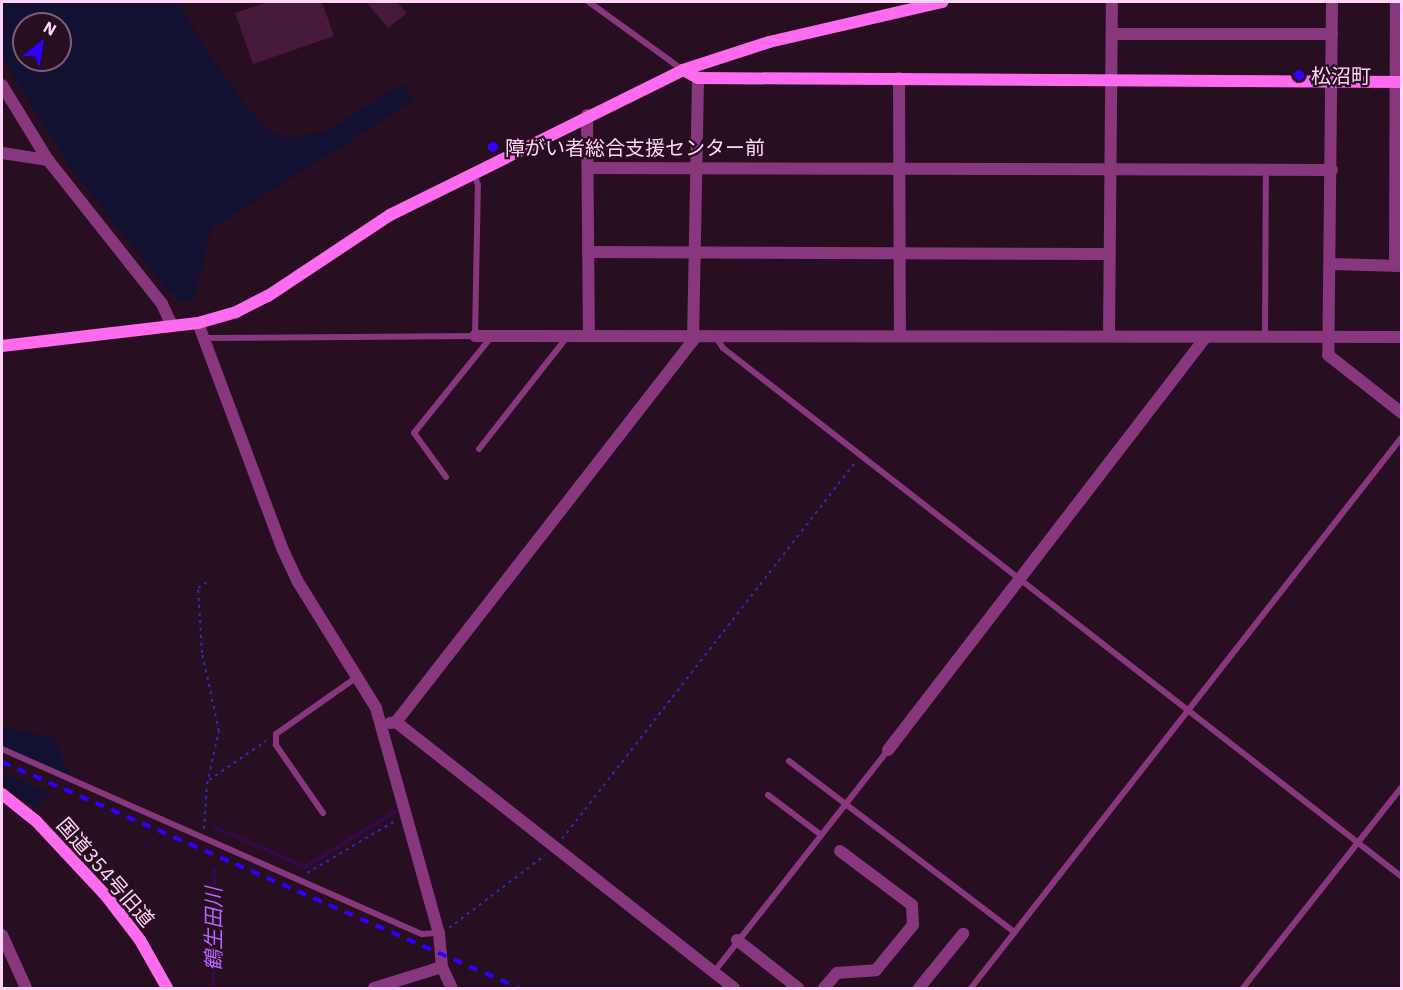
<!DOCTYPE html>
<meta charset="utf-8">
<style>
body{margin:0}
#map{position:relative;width:1403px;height:990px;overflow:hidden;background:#270e21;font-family:"IBM Plex Sans","Noto Sans JP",sans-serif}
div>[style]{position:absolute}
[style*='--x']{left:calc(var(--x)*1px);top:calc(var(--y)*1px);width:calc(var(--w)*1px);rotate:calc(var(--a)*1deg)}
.green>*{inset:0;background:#131131}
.stream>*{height:4px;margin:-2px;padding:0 2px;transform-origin:2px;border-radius:2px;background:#350847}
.building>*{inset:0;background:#49193b}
.path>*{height:2px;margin-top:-1px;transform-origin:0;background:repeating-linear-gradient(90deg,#2d2abe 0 3px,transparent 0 7.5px)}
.lane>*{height:6px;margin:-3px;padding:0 3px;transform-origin:3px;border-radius:3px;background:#88377e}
.street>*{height:12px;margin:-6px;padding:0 6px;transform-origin:6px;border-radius:6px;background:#88377e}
.secondary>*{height:12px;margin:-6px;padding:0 6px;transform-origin:6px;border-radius:6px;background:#ff6bef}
.rail>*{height:4px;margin-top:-2px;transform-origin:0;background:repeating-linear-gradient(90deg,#2f00ff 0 9px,transparent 0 17px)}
.dots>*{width:16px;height:16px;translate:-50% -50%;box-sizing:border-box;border:3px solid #270e21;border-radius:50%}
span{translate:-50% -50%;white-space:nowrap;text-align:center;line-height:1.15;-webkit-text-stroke:4.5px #270e21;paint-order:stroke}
.poi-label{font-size:20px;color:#ffd4f7}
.left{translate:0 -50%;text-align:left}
.street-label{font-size:20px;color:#ffd4f7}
.water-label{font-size:21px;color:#b862ff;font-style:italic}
.frame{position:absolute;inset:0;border:3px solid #ffd4f7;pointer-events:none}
.north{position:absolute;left:12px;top:12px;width:60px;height:60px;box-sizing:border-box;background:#270e21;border:2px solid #7d5d77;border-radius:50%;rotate:30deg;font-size:16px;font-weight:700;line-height:24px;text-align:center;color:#ffd4f7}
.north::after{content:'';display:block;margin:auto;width:21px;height:27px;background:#2f00ff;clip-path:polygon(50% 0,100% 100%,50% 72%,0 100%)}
</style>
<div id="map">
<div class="green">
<i style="clip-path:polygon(evenodd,2px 2px,179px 2px,206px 50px,245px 104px,268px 131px,290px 138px,326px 131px,403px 84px,414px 100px,211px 229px,194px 299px,183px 303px,165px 287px,71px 168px,2px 58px,2px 2px,24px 24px,60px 24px,60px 60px,24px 60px,24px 24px)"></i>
<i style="clip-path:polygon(2px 727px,54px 738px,70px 775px,2px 746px)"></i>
<i style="clip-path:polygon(2px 771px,50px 793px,36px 808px,2px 784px)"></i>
</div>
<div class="stream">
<i style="--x:214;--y:827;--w:99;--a:23.7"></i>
<i style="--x:305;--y:867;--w:107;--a:-31.6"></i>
<i style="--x:213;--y:988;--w:118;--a:-89.5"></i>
</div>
<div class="building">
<i style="clip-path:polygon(269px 2px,322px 2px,334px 36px,253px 64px,235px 13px)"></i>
<i style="clip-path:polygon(366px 2px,397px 2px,407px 13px,388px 28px)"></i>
</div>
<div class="path">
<i style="--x:209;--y:780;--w:69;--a:-34.4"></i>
<i style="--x:204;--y:829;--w:45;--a:-86.2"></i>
<i style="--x:207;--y:784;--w:54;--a:-77.2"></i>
<i style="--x:219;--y:731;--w:80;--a:-102.3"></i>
<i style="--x:202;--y:653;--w:65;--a:-93.5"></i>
<i style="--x:198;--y:588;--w:11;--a:-34"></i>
<i style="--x:562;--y:839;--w:477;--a:-52.1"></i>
<i style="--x:307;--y:873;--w:102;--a:-30.6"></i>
<i style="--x:449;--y:928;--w:121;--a:-37.2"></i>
</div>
<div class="lane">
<i style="--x:589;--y:2;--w:116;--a:35.9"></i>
<i style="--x:715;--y:336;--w:14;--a:56"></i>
<i style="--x:723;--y:348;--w:861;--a:37.92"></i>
<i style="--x:1265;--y:337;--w:167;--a:-89.7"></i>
<i style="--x:204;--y:338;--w:271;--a:-0.4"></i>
<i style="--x:475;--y:336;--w:151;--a:-88.9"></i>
<i style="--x:478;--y:185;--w:14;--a:-111"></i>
<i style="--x:479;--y:449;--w:142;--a:-51.8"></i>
<i style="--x:446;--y:477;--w:54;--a:-126"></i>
<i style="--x:414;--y:433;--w:124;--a:-51.2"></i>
<i style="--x:2;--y:749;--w:459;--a:23.8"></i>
<i style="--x:422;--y:934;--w:16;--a:-4"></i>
<i style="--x:789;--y:761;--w:283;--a:37.2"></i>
<i style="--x:768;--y:795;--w:65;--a:36.9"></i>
<i style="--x:323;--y:813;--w:83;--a:-124.7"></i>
<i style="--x:276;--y:745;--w:11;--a:-90"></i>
<i style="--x:276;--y:734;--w:99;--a:-35.1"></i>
<i style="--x:714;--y:972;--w:282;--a:-51.9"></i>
<i style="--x:971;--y:988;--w:700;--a:-51.97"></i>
<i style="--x:1243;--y:988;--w:256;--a:-51.7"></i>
</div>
<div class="street">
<i style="--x:1332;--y:2;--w:353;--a:90.6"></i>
<i style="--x:1328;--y:355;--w:94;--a:38.1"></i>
<i style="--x:1112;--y:34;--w:220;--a:0"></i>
<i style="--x:899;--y:78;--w:258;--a:89.8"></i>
<i style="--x:2;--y:85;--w:88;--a:58.5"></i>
<i style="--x:48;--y:160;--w:184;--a:51.6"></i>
<i style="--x:162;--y:304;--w:23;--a:65"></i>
<i style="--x:587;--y:115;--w:221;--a:89.5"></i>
<i style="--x:2;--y:153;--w:47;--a:8.7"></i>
<i style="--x:590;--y:168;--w:742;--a:0.15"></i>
<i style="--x:588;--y:252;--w:521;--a:0.22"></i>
<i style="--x:1331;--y:264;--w:71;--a:1.6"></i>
<i style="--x:1395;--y:266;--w:264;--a:-89.8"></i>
<i style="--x:198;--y:323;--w:242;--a:69.5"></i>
<i style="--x:283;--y:550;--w:35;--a:65"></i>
<i style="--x:298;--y:582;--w:148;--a:58.2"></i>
<i style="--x:376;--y:708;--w:234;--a:74.4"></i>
<i style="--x:439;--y:933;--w:34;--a:85"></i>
<i style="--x:442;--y:967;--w:23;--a:65"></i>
<i style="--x:1109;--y:335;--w:333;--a:-89.5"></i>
<i style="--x:475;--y:336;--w:927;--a:0.06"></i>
<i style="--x:396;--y:722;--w:483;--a:-52.1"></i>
<i style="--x:693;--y:341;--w:263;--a:-88.9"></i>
<i style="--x:390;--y:723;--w:6;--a:-9"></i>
<i style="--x:396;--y:722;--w:430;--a:38.2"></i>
<i style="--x:888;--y:750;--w:520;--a:-52.42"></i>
<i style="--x:2;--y:935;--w:58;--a:65.6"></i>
<i style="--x:737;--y:940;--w:78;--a:38.2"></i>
<i style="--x:374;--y:988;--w:71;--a:-17.2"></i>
<i style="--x:824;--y:988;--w:20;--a:-49"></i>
<i style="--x:837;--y:973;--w:39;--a:-4"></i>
<i style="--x:876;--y:970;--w:58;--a:-50.6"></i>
<i style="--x:913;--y:925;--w:20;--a:-93"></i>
<i style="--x:912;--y:905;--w:90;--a:-143.1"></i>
<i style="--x:919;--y:988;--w:70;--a:-50.8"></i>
</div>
<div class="secondary">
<i style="--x:683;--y:70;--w:17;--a:28"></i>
<i style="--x:698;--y:78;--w:704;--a:0.33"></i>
<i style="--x:2;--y:346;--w:197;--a:-6.7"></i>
<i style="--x:198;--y:323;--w:40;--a:-16"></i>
<i style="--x:236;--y:312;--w:36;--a:-27"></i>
<i style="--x:268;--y:296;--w:146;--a:-33.6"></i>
<i style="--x:390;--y:215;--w:327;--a:-26.3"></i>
<i style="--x:683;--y:70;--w:90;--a:-18"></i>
<i style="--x:769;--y:42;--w:178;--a:-13"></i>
<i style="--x:2;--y:794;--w:43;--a:38.5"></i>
<i style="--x:36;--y:821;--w:104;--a:46.9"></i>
<i style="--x:107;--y:897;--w:54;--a:52.5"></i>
<i style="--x:140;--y:940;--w:55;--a:60.6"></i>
</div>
<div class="rail">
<i style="--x:2;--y:762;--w:564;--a:23.61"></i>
</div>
<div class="dots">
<i style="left:1299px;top:75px;background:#2f00ff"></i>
<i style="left:493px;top:147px;background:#2f00ff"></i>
</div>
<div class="poi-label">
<span class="left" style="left:1311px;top:75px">松沼町</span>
<span class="left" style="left:505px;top:147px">障がい者総合支援センター前</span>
</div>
<div class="street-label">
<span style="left:106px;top:872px;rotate:49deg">国道354号旧道</span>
</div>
<div class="water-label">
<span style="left:213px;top:929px;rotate:-90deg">鶴生田川</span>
</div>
<div class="frame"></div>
<div class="north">N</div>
</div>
